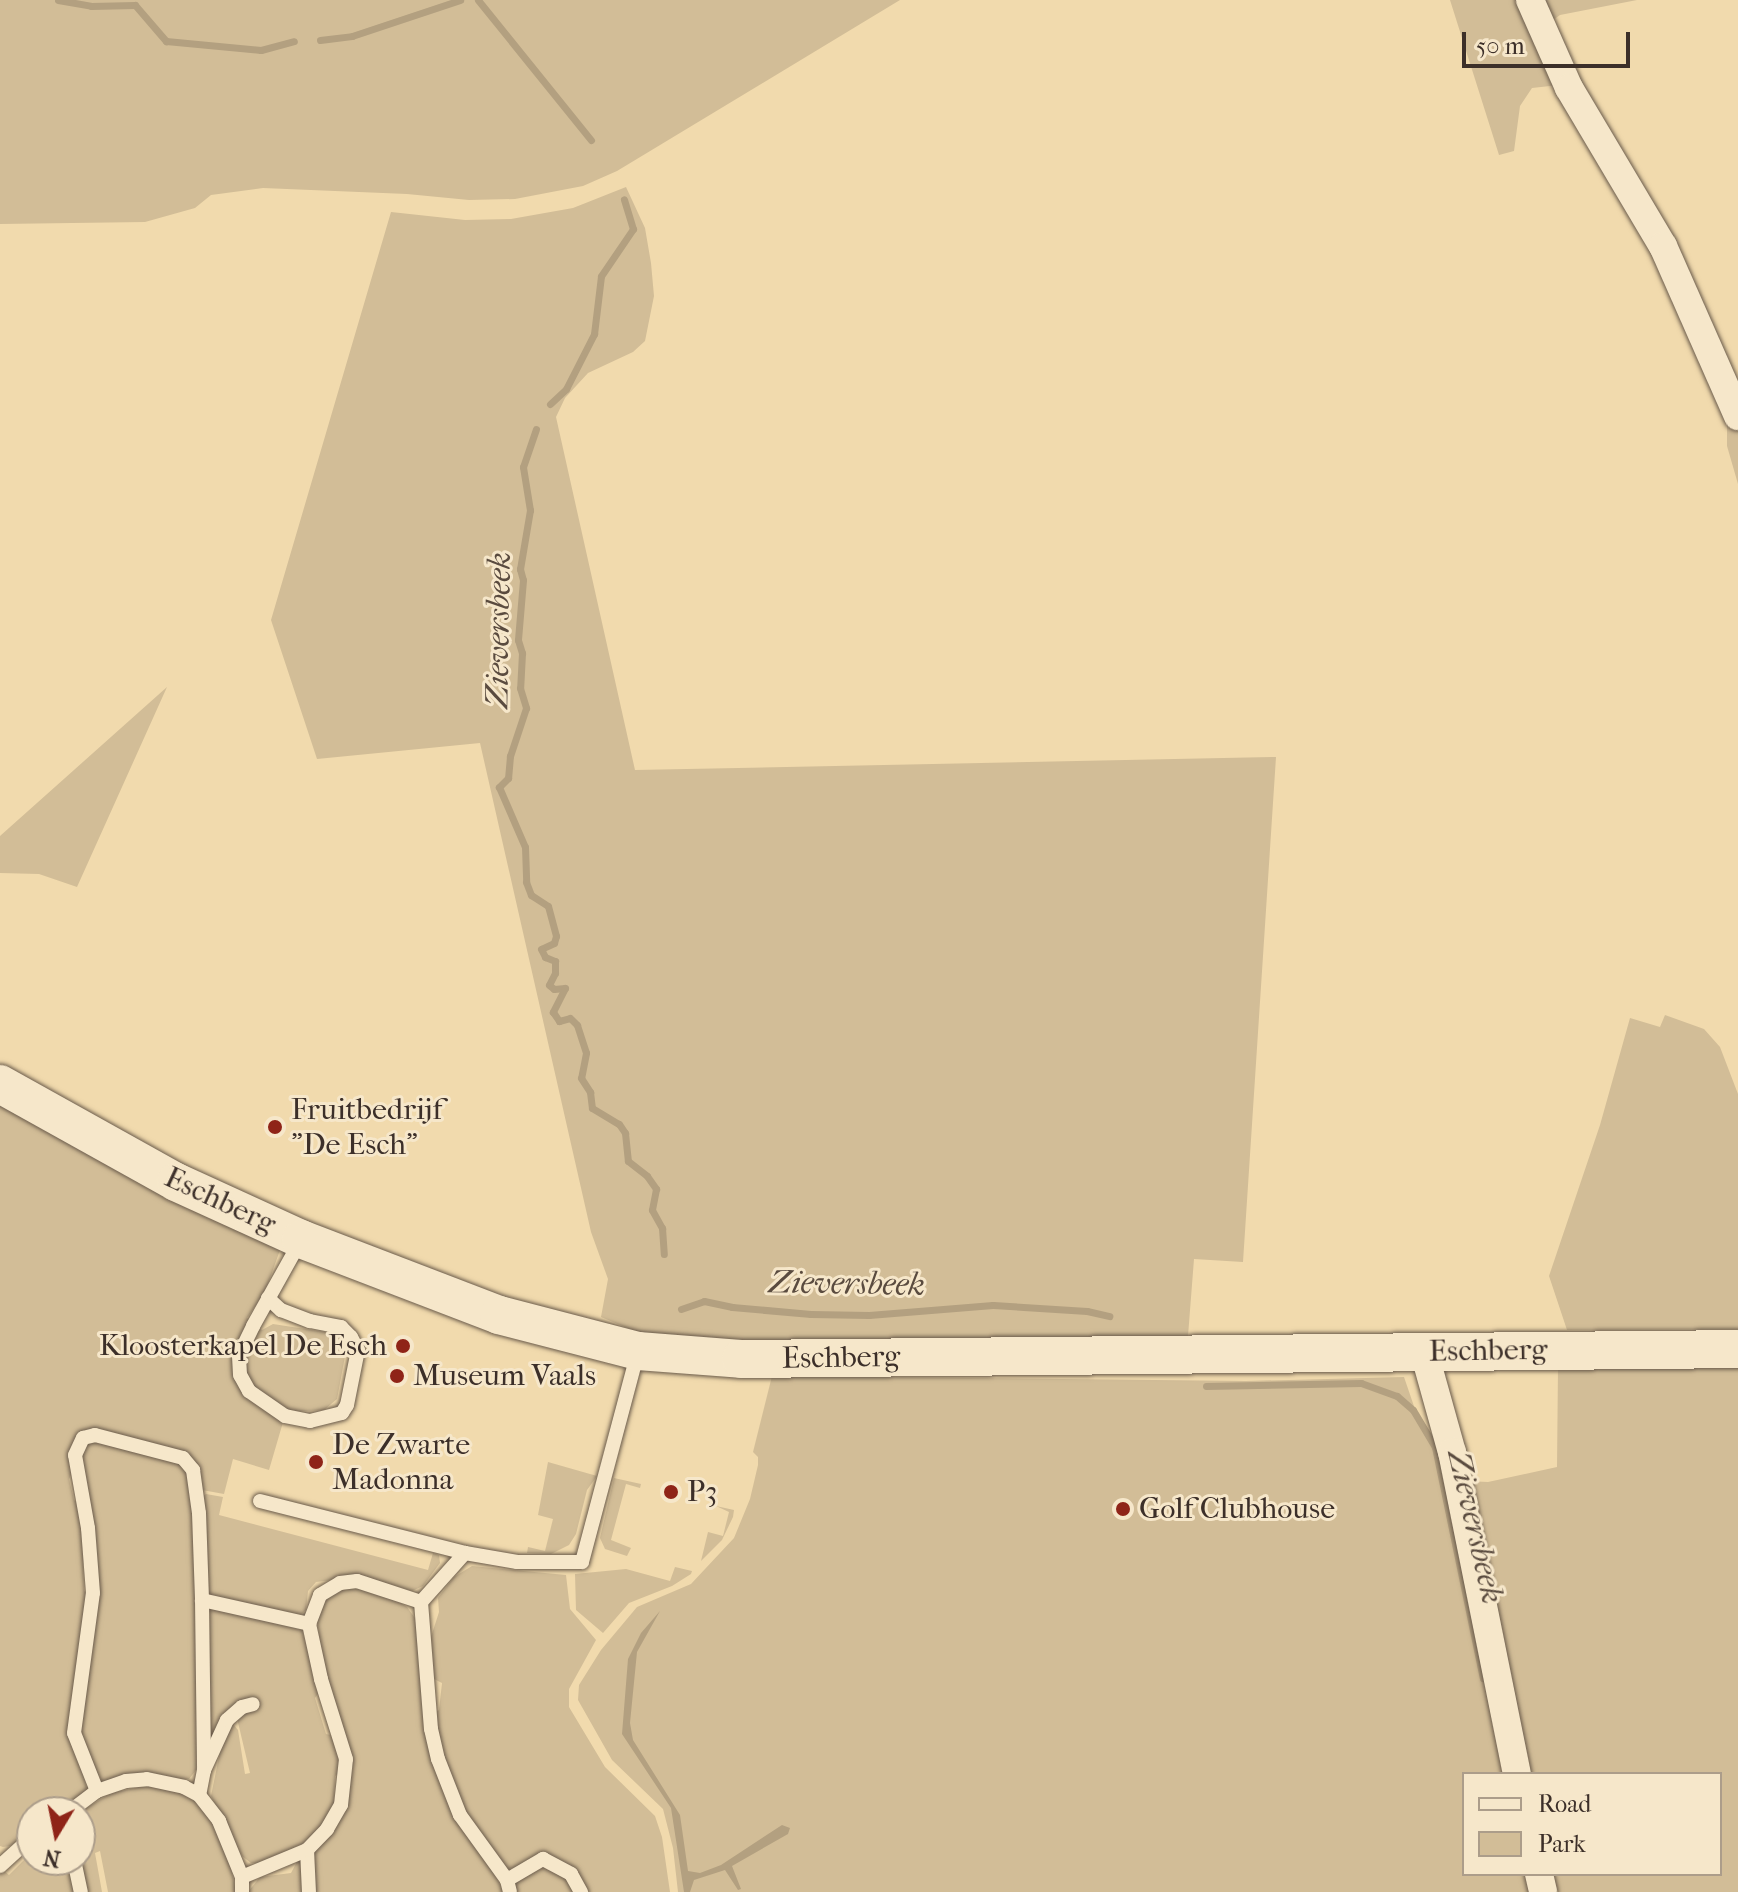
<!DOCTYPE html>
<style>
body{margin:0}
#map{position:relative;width:1738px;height:1892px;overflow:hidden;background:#f1daad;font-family:"IM FELL French Canon",serif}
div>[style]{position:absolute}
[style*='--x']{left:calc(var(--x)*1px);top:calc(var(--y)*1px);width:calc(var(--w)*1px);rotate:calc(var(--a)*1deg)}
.green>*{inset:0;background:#d2bd97}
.water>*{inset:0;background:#b3a080}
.stream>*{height:7px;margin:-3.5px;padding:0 3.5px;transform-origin:3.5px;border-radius:3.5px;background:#b3a080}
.roads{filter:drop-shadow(0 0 2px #695a4a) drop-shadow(0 0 2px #695a4a)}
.lane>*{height:14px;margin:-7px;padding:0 7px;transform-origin:7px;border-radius:7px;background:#f6e7ca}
.street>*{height:28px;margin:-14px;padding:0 14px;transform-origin:14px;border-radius:14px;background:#f6e7ca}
.secondary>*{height:38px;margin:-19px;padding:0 19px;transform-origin:19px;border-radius:19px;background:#f6e7ca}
.dots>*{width:22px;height:22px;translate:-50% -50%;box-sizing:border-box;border:4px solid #f6e7ca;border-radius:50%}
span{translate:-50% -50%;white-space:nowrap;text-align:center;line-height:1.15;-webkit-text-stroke:6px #f6e7ca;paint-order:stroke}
.poi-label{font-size:30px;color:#3c2f29}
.left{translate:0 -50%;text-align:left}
.right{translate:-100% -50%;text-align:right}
.street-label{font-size:30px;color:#3c2f29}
.water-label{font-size:32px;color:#5a4b3f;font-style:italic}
.legend{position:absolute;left:1462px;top:1772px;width:260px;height:104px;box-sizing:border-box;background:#f6e7ca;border:2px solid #ac9d8a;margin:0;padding:10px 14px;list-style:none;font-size:24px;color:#3c2f29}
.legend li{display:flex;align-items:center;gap:16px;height:40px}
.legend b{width:40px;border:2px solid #ac9d8a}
.north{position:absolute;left:16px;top:1796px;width:80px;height:80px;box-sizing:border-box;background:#f6e7ca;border:2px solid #ac9d8a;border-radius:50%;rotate:190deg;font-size:22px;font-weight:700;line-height:32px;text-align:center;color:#3c2f29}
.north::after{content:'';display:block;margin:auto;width:28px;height:36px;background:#8f2418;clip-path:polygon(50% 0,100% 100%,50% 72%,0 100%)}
.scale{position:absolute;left:1462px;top:32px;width:168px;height:36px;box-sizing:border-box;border:4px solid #3c2f29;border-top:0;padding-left:10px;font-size:24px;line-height:28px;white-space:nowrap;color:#3c2f29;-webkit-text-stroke:6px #f6e7ca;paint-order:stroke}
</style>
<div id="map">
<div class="green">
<i style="clip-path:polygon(0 0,900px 0,617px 171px,583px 186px,515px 199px,469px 200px,407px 194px,263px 188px,211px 195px,195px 208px,145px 222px,0 224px)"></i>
<i style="clip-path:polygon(1450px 0,1523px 0,1559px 85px,1532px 88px,1520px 106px,1514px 151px,1499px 155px)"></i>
<i style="clip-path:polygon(1540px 0,1637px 0,1560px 15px,1549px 23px)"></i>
<i style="clip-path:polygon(626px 187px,645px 228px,651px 263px,654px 296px,645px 341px,633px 352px,588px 373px,565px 398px,556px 417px,635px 770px,1276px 757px,1243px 1262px,1194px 1259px,1188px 1336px,1126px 1341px,656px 1340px,601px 1317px,608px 1279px,591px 1232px,480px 743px,317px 759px,271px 620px,391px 212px,465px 220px,511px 219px,573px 208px)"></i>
<i style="clip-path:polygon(1738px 421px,1738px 484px,1727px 446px,1727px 424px)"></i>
<i style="clip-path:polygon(167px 687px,77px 887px,39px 874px,0 873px,0 836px)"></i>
<i style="clip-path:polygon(1665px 1015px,1704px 1029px,1720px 1047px,1738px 1094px,1738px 1329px,1567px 1330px,1549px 1276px,1600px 1125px,1630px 1018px,1660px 1027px)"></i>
<i style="clip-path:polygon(0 1098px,280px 1250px,265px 1292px,247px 1318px,262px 1330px,273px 1324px,325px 1332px,346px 1351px,337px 1399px,324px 1410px,286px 1412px,269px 1470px,233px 1459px,224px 1494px,202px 1490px,198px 1471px,92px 1432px,69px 1479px,74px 1500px,79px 1504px,88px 1559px,83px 1565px,84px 1591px,89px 1595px,71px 1713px,87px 1790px,59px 1812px,32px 1812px,32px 1830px,10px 1846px,3px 1847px,0 1846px)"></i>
<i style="clip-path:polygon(evenodd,1738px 1363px,1738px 1892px,678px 1892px,673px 1848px,663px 1809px,612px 1760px,578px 1700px,579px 1685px,601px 1650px,637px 1607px,691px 1584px,734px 1538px,750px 1499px,758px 1465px,758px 1457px,753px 1452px,772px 1376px,1246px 1381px,1404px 1377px,1418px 1418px,1465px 1481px,1488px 1482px,1557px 1467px,1558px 1367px,1738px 1363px,1464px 1774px,1720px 1774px,1720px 1874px,1464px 1874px,1464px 1774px)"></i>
<i style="clip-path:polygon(93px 1440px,186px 1466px,193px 1494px,198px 1742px,196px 1770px,189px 1779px,102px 1781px,81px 1746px,79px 1716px,94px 1638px,98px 1590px,80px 1467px,82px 1447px)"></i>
<i style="clip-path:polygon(548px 1462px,597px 1476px,587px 1490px,576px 1534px,569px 1545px,551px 1554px,527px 1553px,528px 1547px,545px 1551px,553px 1519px,538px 1515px)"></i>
<i style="clip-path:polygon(614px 1478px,641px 1484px,640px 1488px,626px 1484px,611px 1540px,631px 1548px,627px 1556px,605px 1549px,600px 1538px)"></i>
<i style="clip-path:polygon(206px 1494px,223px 1497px,219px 1515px,428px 1570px,433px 1553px,439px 1555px,440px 1563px,423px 1586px,412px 1591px,363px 1576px,316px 1582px,308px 1591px,306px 1610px,299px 1616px,208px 1595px,202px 1497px)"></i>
<i style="clip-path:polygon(716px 1506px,734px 1510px,733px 1517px,722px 1540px,701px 1561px,708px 1532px,723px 1536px,729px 1512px)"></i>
<i style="clip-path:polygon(472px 1566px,566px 1575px,570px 1609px,596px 1640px,569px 1689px,569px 1707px,605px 1767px,655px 1816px,662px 1837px,670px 1892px,585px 1892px,559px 1861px,506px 1869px,468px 1817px,446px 1767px,438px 1731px,435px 1712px,439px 1710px,442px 1683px,434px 1679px,431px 1637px,439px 1612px,438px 1598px,454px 1577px)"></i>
<i style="clip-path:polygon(675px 1567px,692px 1571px,691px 1574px,672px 1586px,629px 1603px,603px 1633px,576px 1610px,575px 1574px,626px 1569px,670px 1581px)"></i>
<i style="clip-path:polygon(349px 1587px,381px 1591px,407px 1607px,417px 1621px,423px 1708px,486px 1858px,504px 1892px,313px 1892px,315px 1850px,344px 1811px,353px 1768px,321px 1657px,317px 1615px,331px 1593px)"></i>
<i style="clip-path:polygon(214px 1608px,302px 1630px,320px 1691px,315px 1698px,326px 1734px,335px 1736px,342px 1771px,335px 1776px,334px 1805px,325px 1823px,304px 1843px,264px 1863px,251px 1863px,242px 1856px,211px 1796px,221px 1747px,233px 1724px,238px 1730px,245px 1774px,250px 1773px,236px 1714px,210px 1752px,206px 1613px)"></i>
<i style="clip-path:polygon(150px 1785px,181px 1793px,194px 1801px,213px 1823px,230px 1863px,236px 1892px,108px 1892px,100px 1851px,95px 1853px,102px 1892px,87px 1892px,80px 1860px,80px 1812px,111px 1793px)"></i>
<i style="clip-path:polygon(32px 1844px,32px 1860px,69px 1860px,77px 1892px,0 1892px,0 1873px,3px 1870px,9px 1875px,28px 1856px,23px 1850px)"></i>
<i style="clip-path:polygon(298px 1860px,303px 1861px,305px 1892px,248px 1892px,260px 1877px,291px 1873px)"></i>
<i style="clip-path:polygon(539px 1864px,563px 1873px,577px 1892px,515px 1892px,513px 1883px)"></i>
</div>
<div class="water">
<i style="clip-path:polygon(660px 1611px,637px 1652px,630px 1723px,633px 1740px,680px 1815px,688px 1871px,700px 1873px,721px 1865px,782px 1825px,790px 1828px,788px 1834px,732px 1866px,741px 1889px,738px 1890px,725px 1870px,694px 1880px,690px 1892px,684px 1892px,671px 1808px,622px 1734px,628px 1659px,641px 1633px)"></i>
</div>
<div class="stream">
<i style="--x:58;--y:0;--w:34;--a:10"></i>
<i style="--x:91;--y:6;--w:44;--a:-1.3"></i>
<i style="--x:135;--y:5;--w:48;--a:49.3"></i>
<i style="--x:166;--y:41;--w:95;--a:5.4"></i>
<i style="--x:261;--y:50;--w:34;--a:-15"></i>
<i style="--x:478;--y:0;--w:180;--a:51.1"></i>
<i style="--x:320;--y:40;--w:32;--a:-7"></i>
<i style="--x:352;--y:36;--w:114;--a:-18.4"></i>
<i style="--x:550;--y:404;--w:22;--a:-43"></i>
<i style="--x:566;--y:389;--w:62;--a:-63"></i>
<i style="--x:594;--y:334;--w:58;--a:-83.1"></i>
<i style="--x:601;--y:276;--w:57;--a:-55.8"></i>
<i style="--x:633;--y:229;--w:31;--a:-107"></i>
<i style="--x:536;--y:429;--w:40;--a:108.9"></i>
<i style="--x:523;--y:467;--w:44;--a:80.8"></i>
<i style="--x:530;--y:510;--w:60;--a:99.6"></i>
<i style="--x:520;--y:569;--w:11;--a:75"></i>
<i style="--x:523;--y:580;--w:60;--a:94.8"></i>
<i style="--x:518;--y:640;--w:14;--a:73"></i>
<i style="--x:522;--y:653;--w:35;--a:93"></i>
<i style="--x:520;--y:688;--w:21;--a:73"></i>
<i style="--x:526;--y:708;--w:51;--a:108.4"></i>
<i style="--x:510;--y:756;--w:22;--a:95"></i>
<i style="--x:508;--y:778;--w:13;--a:135"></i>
<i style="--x:499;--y:787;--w:65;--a:66.6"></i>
<i style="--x:525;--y:847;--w:35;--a:88"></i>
<i style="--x:526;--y:882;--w:14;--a:69"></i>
<i style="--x:531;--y:895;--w:20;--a:33"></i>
<i style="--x:548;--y:906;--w:31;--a:75"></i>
<i style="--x:556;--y:936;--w:7;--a:106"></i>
<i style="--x:554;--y:943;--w:14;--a:155"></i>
<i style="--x:541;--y:949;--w:9;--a:63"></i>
<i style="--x:545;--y:957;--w:11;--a:22"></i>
<i style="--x:555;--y:961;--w:12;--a:90"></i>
<i style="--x:555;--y:973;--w:13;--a:117"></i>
<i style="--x:549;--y:985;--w:6;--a:39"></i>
<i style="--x:554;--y:989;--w:11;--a:-5"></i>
<i style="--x:565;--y:988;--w:27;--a:117"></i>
<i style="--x:553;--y:1012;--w:11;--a:56"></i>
<i style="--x:559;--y:1021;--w:11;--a:-15"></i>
<i style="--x:570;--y:1018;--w:10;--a:45"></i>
<i style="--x:577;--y:1025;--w:29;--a:72"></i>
<i style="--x:586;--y:1053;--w:25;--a:101"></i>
<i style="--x:581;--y:1078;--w:17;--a:57"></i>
<i style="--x:590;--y:1092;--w:16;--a:83"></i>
<i style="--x:592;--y:1108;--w:31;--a:31"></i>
<i style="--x:619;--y:1124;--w:11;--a:56"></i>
<i style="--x:625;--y:1133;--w:28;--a:84"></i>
<i style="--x:628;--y:1161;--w:24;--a:38"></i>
<i style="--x:647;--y:1176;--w:16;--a:55"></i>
<i style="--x:656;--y:1189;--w:21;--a:101"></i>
<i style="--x:652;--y:1210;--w:21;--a:61"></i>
<i style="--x:662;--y:1228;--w:26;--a:86"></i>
<i style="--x:681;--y:1309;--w:24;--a:-19"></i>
<i style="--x:704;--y:1301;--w:29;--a:12"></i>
<i style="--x:732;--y:1307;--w:79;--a:5.1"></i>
<i style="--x:811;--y:1314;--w:58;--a:1"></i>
<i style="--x:869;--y:1315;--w:124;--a:-4.6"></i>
<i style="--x:993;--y:1305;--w:94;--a:3.7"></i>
<i style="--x:1087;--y:1311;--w:23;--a:13"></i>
<i style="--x:1206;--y:1386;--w:155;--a:-1.1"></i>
<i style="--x:1361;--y:1383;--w:38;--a:20"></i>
<i style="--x:1397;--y:1396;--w:21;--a:41"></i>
<i style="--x:1413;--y:1410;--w:43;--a:59.3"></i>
<i style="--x:1435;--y:1447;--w:236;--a:78.3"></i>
</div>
<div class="roads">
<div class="lane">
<i style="--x:268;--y:1298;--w:18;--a:43"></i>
<i style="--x:281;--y:1310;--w:31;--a:21"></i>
<i style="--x:310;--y:1321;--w:32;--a:11"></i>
<i style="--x:341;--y:1327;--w:14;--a:45"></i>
<i style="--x:351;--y:1337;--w:15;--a:62"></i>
<i style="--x:358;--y:1350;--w:56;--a:101.3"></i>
<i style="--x:347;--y:1405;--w:9;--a:122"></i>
<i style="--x:342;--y:1413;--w:33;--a:166"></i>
<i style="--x:310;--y:1421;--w:25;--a:-169"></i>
<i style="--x:285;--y:1416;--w:44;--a:-145.2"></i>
<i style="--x:249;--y:1391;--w:18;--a:-119"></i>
<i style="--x:240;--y:1375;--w:20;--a:-93"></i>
<i style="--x:239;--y:1355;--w:32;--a:-64"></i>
<i style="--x:253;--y:1326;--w:98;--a:-60.8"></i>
<i style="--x:260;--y:1501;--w:211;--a:14.2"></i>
<i style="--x:202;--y:1600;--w:110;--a:12.6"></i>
<i style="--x:421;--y:1602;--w:66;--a:-48.1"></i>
<i style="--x:465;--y:1553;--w:53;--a:9.8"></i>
<i style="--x:517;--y:1562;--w:65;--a:0"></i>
<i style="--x:582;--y:1562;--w:217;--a:-75.1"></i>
<i style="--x:204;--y:1770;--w:55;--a:-65.3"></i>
<i style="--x:227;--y:1720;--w:20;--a:-41"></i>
<i style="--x:242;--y:1707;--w:11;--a:-15"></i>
<i style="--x:97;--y:1791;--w:62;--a:-111.6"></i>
<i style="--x:74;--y:1733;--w:141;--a:-82.3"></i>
<i style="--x:93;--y:1593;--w:65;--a:-94.4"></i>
<i style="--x:88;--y:1528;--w:74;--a:-100.1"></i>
<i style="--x:75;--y:1455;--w:19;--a:-65"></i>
<i style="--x:83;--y:1438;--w:12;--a:-14"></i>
<i style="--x:95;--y:1435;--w:91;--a:14.6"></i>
<i style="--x:183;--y:1458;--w:16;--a:50"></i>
<i style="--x:193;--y:1470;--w:43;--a:82.1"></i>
<i style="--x:199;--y:1513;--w:87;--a:88"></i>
<i style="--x:202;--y:1600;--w:170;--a:89.3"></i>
<i style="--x:204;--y:1770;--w:25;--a:101"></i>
<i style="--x:69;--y:1812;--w:35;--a:-37"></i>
<i style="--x:97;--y:1791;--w:31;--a:-19"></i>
<i style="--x:126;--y:1781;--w:21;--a:-5"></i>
<i style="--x:147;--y:1779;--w:38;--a:12"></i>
<i style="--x:184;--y:1787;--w:17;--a:28"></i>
<i style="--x:199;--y:1795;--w:33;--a:52"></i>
<i style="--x:219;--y:1821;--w:61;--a:67.7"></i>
<i style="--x:242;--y:1877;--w:15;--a:90"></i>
<i style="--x:307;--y:1850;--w:42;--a:87.3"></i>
<i style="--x:74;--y:1860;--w:33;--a:78"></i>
<i style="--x:0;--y:1866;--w:43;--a:-42.2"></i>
<i style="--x:242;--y:1877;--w:70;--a:-22.6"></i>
<i style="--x:307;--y:1850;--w:29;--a:-46"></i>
<i style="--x:327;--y:1829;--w:28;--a:-60"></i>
<i style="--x:341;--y:1805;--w:46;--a:-83.8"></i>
<i style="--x:346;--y:1759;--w:84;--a:-107.4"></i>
<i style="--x:321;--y:1679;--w:56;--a:-102.3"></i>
<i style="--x:309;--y:1624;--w:31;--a:-69"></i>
<i style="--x:320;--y:1595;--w:23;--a:-31"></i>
<i style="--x:340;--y:1583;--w:17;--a:-7"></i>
<i style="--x:357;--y:1581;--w:67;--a:18.2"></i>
<i style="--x:421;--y:1602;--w:127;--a:85.5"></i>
<i style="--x:431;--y:1729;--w:31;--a:77"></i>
<i style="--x:438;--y:1759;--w:60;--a:68.6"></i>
<i style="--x:460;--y:1815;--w:80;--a:54.1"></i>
<i style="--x:507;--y:1880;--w:12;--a:76"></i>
<i style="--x:507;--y:1880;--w:42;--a:-30.3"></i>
<i style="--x:543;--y:1859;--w:32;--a:28"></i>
<i style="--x:571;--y:1874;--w:21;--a:61"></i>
</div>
<div class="street">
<i style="--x:1530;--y:0;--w:96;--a:66.1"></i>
<i style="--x:1569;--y:88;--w:184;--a:59.3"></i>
<i style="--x:1663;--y:246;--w:186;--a:66.2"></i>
<i style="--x:1424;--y:1352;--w:104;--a:74.4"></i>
<i style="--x:1452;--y:1452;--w:328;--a:78.6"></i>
<i style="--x:1539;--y:1874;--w:18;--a:77"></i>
</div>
<div class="secondary">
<i style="--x:0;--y:1084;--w:201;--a:29.1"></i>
<i style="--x:176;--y:1182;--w:137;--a:24.5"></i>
<i style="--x:301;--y:1239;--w:212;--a:21"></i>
<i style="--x:499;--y:1315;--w:144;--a:14.5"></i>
<i style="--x:638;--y:1351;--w:103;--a:4.4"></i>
<i style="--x:741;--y:1359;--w:997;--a:-0.57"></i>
</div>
</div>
<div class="dots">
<i style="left:275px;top:1127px;background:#8f2418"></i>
<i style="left:403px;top:1346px;background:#8f2418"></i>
<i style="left:397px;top:1376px;background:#8f2418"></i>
<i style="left:316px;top:1462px;background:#8f2418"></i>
<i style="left:671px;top:1492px;background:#8f2418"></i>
<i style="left:1123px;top:1509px;background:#8f2418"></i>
</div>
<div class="poi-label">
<span class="left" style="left:291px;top:1127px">Fruitbedrijf<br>"De Esch"</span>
<span class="right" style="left:387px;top:1346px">Kloosterkapel De Esch</span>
<span class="left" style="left:413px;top:1376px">Museum Vaals</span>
<span class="left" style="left:332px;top:1462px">De Zwarte<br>Madonna</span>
<span class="left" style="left:687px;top:1492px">P3</span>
<span class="left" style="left:1139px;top:1509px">Golf Clubhouse</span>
</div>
<div class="street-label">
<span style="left:220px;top:1201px;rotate:25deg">Eschberg</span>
<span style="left:1488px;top:1351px;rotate:-1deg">Eschberg</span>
<span style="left:841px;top:1358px;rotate:-1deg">Eschberg</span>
</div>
<div class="water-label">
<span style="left:499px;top:630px;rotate:-89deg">Zieversbeek</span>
<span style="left:847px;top:1284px;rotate:1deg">Zieversbeek</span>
<span style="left:1475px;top:1527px;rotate:77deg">Zieversbeek</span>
</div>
<ul class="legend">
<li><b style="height:10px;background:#f6e7ca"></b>Road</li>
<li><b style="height:22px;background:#d2bd97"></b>Park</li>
</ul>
<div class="north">N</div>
<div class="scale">50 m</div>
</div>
